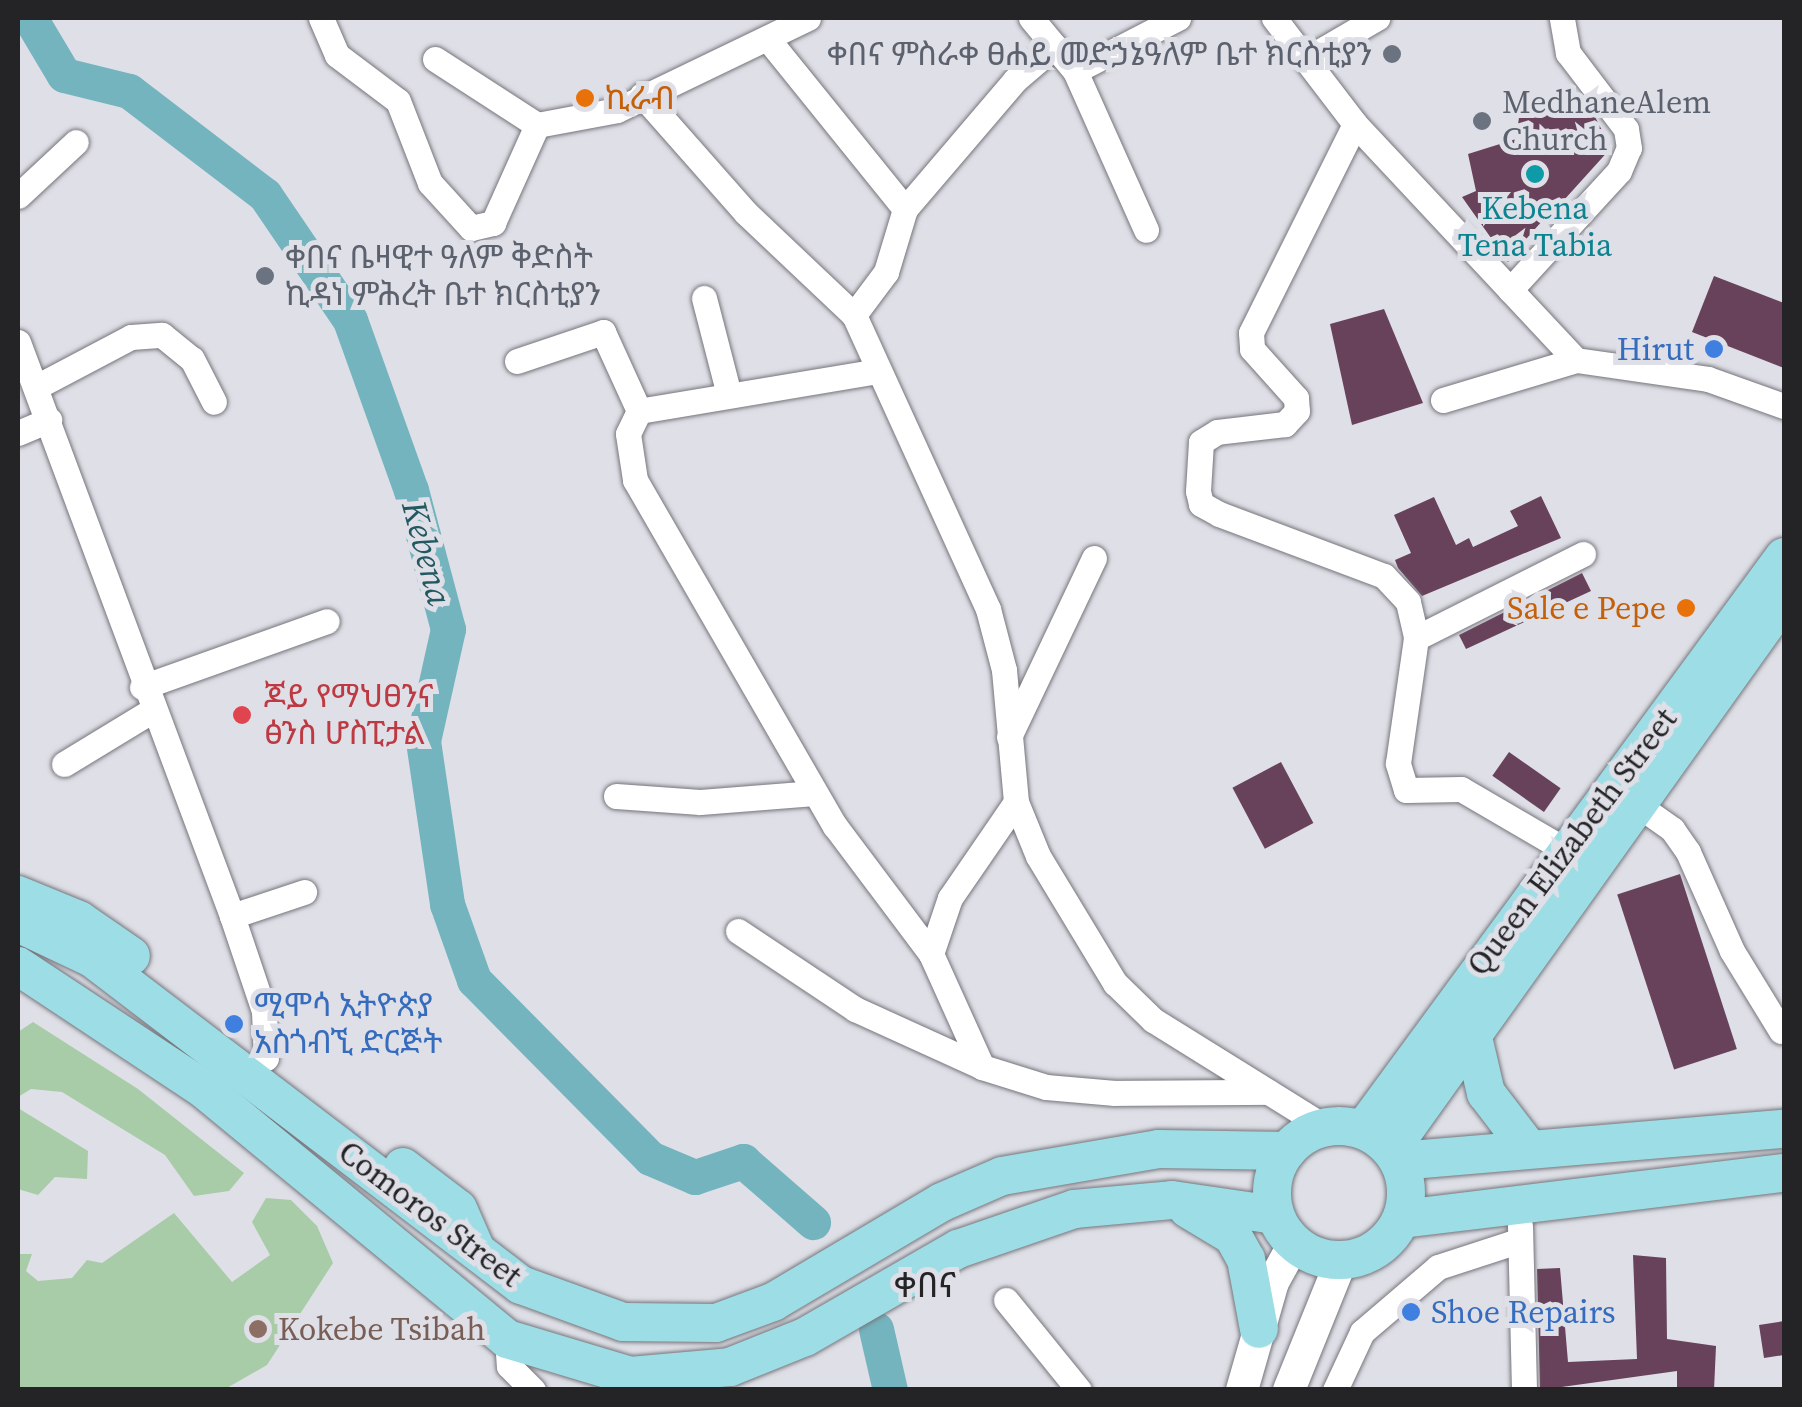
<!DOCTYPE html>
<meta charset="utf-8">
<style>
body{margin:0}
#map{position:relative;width:1802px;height:1407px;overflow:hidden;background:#dfdfe7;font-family:"Source Serif 4","Noto Sans Ethiopic",serif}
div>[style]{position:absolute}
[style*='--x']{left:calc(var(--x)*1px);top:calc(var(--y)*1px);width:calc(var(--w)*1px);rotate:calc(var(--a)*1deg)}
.green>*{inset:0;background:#a8cca7}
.river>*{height:35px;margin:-17.5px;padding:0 17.5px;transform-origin:17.5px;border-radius:17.5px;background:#74b4be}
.building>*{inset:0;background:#68415b;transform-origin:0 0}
.roads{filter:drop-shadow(0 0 2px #76757c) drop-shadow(0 0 2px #76757c)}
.street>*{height:25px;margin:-12.5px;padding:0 12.5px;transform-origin:12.5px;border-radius:12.5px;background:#fff}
.secondary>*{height:32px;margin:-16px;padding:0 16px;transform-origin:16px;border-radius:16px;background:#fff}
.primary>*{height:38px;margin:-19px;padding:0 19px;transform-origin:19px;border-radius:19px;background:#9ddde5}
.primary>.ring{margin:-19px;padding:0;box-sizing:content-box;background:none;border:38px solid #9ddde5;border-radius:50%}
.dots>*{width:28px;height:28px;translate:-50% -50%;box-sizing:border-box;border:5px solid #dfdfe7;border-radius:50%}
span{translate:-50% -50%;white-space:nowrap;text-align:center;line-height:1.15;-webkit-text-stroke:10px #dfdfe7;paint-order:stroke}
.worship-label{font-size:32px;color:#5b616d}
.right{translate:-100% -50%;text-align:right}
.left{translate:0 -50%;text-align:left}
.food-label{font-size:32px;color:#c56008}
.culture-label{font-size:32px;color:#0d838f}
.shop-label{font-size:32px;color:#366cbe}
.health-label{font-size:32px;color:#be3a42}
.street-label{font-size:32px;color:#242427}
.education-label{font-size:32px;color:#785e54}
.water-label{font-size:35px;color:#225860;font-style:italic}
.neighbourhood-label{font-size:35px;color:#242427}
.frame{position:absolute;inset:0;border:20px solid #242427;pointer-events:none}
</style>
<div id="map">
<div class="green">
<i style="clip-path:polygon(33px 1022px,138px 1089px,244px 1173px,229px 1191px,194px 1196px,165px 1155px,62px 1092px,31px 1089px,18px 1097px,18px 1032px)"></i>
<i style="clip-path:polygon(18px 1108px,88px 1151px,87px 1179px,55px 1177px,38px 1195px,18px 1189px)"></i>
<i style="clip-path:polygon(266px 1198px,291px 1200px,317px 1226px,333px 1263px,267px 1365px,225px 1389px,18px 1389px,18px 1222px,19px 1254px,32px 1254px,26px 1271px,38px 1281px,72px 1278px,87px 1260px,102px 1263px,174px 1213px,232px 1282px,270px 1255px,252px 1222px)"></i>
</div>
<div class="river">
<i style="--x:30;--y:18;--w:66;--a:59.2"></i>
<i style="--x:64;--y:75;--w:67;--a:13.8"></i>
<i style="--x:129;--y:91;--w:171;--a:37.4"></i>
<i style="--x:265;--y:195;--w:151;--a:55.8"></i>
<i style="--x:350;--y:320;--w:181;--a:70.3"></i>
<i style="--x:411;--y:490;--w:144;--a:75.1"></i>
<i style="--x:448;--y:629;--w:115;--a:102.6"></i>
<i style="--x:423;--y:741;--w:165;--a:81.6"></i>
<i style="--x:447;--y:904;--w:81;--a:70.4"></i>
<i style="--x:474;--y:980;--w:250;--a:45.3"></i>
<i style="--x:650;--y:1158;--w:49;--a:22.9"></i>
<i style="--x:695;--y:1177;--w:51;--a:-18.4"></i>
<i style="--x:743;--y:1161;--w:93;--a:41.1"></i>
<i style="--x:876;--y:1329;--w:63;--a:77.1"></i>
</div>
<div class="building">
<i style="clip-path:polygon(1522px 96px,1592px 111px,1611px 148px,1508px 262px,1462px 197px,1476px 191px,1468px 154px,1516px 139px)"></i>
<i style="clip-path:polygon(1714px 276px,1784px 303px,1784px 368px,1692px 332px)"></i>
<i style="clip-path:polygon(1384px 309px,1423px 403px,1352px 425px,1330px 324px)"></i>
<i style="clip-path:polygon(1541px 496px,1561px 538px,1422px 596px,1398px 568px,1395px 560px,1411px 553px,1394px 515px,1434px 497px,1456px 545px,1469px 538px,1473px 547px,1518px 526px,1510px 511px)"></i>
<i style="clip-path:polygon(1582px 573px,1591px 591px,1466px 649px,1459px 635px)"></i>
<i style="left:1509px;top:752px;width:63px;height:29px;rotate:35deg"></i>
<i style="left:1281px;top:762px;width:69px;height:55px;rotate:62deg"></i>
<i style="left:1680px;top:874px;width:184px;height:66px;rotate:72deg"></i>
<i style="clip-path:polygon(1633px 1255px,1666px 1258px,1667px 1339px,1716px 1346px,1714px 1390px,1677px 1390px,1677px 1371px,1540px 1390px,1537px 1269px,1560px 1268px,1568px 1362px,1637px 1359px)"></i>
<i style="clip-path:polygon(1784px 1321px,1784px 1355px,1764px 1358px,1759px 1325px)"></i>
</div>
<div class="roads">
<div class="street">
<i style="--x:321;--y:18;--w:40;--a:66.6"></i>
<i style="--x:337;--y:55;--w:76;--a:37"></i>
<i style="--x:398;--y:101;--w:88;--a:68.7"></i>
<i style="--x:430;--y:183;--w:61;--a:47.7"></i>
<i style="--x:471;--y:228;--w:23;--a:-13"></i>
<i style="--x:493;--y:223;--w:107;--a:-65.8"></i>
<i style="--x:1031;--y:18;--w:69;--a:50.3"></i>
<i style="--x:1075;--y:71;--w:174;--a:65.9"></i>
<i style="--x:1274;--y:18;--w:133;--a:52.6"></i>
<i style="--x:1355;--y:124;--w:323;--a:46.9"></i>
<i style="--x:767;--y:38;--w:220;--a:51.1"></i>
<i style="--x:905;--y:209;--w:66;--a:106.8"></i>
<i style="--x:886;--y:272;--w:54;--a:126.7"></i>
<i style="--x:1310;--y:57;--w:78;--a:-30.2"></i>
<i style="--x:435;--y:59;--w:121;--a:32.9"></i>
<i style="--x:537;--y:125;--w:81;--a:-10.6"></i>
<i style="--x:617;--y:110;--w:212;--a:-25.7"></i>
<i style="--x:1075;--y:71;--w:116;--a:-27.2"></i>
<i style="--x:642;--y:95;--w:157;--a:48.6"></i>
<i style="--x:746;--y:213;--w:149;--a:43.4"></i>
<i style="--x:854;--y:315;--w:323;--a:65.5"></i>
<i style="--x:988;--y:609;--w:63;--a:75.3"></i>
<i style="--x:1004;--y:670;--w:133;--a:84.8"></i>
<i style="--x:1016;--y:802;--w:58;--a:67.8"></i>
<i style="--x:1038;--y:856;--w:149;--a:58.8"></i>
<i style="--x:1115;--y:983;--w:53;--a:44.2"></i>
<i style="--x:1153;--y:1020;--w:203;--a:31.9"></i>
<i style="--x:1355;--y:124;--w:233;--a:116.5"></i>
<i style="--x:1251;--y:333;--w:16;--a:86"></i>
<i style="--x:1252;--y:349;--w:66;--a:48.1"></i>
<i style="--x:1296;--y:398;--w:13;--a:86"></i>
<i style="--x:1297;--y:411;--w:18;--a:133"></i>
<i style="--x:1285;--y:424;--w:68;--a:173.3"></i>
<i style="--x:1217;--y:432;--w:19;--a:148"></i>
<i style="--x:1201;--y:442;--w:49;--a:93.5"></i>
<i style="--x:1198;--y:491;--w:13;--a:77"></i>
<i style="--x:1201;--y:504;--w:21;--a:29"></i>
<i style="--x:1219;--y:514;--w:176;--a:20.6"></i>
<i style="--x:1384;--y:576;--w:35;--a:47"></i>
<i style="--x:1408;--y:602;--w:37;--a:77"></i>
<i style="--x:18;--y:196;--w:79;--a:-43"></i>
<i style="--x:905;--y:209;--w:170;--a:-49.5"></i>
<i style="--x:1015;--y:80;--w:52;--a:-40.4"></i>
<i style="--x:1510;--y:290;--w:161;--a:-47.5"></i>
<i style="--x:1619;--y:171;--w:25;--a:-67"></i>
<i style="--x:1629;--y:148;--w:19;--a:-99"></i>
<i style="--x:1626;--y:129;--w:96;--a:-127.3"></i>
<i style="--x:1568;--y:53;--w:36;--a:-100"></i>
<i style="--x:704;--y:298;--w:96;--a:75.5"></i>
<i style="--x:18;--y:342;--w:613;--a:69.55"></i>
<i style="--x:232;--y:916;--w:100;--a:71.4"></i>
<i style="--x:264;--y:1011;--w:47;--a:87.6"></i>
<i style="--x:517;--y:361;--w:91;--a:-18.6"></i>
<i style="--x:603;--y:332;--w:87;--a:65.5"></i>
<i style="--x:878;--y:371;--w:242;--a:170.5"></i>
<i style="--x:639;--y:411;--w:25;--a:116"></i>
<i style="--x:628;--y:434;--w:47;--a:81.3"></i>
<i style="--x:635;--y:480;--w:400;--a:60"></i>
<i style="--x:835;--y:826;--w:160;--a:53.1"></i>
<i style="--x:931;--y:954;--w:124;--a:65.7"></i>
<i style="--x:982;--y:1067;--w:67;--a:17.4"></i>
<i style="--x:1046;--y:1087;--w:69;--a:5"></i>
<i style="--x:1115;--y:1093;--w:153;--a:-0.4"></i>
<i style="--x:38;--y:386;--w:105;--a:-27.8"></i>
<i style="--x:131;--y:337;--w:31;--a:-4"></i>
<i style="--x:162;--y:335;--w:38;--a:39"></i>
<i style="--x:192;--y:359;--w:48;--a:62.9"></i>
<i style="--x:1443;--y:400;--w:139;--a:-16.7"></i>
<i style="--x:1576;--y:360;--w:133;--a:8.2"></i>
<i style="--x:1708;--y:379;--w:81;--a:19.6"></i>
<i style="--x:18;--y:433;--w:34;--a:-23"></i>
<i style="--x:142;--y:687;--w:196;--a:-19.6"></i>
<i style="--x:1009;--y:737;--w:198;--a:-64.6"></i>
<i style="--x:64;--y:764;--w:102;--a:-31.3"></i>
<i style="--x:616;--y:796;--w:84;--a:4.1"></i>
<i style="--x:700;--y:802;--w:115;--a:-4.5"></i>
<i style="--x:1638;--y:805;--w:42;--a:35.2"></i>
<i style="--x:1672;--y:829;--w:28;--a:55"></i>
<i style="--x:1688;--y:852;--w:108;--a:66"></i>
<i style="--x:1732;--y:951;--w:94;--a:58.5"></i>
<i style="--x:1569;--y:852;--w:125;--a:-149.7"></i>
<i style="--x:1461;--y:789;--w:55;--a:179"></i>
<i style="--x:1406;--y:790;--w:28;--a:-107"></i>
<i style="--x:1398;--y:763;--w:126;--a:-81.8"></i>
<i style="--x:1416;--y:638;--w:187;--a:-26.7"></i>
<i style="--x:232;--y:916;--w:76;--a:-18.4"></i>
<i style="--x:738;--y:931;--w:141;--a:33.7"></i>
<i style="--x:855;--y:1009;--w:140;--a:24.5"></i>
<i style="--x:931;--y:954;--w:59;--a:-71.3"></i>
<i style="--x:950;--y:898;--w:116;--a:-55.5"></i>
<i style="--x:1520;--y:1226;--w:164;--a:88.6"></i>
<i style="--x:1006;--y:1300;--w:116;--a:51"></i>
<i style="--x:507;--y:1339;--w:27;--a:86"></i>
<i style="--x:509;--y:1366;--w:34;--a:45"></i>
<i style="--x:1335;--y:1390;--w:64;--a:-65"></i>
<i style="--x:1362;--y:1332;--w:100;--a:-40.5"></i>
<i style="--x:1438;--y:1267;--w:84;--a:-18"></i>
</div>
<div class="secondary">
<i style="--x:1242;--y:1390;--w:112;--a:-74"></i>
<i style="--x:1273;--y:1282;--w:43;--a:-61.1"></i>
<i style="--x:1289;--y:1390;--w:139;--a:-68"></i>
</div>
<div class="primary">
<i style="--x:18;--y:895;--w:66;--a:22.3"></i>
<i style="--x:79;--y:920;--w:63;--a:34.7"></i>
<i style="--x:18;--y:923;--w:82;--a:25.3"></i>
<i style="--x:92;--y:958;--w:539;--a:37.32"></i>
<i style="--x:521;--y:1285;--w:109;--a:19.9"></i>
<i style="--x:623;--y:1322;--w:93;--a:0.6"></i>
<i style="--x:716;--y:1323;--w:61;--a:-20.2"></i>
<i style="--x:773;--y:1302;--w:196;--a:-30.6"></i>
<i style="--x:942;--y:1202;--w:65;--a:-23.4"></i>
<i style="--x:1002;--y:1176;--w:159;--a:-9.8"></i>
<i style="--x:1159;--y:1149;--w:128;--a:0.9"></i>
<i style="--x:18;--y:966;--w:224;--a:33.5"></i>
<i style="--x:205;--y:1090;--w:391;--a:39.5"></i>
<i style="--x:507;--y:1339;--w:128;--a:16.7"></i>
<i style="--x:630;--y:1376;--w:100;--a:-5.1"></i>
<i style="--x:730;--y:1367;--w:81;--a:-21.8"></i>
<i style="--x:805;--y:1337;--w:177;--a:-29.9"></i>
<i style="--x:958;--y:1249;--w:123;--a:-19"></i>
<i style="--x:1074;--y:1209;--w:98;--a:-5.2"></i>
<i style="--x:1172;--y:1200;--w:104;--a:8.3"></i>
<i style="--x:1472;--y:1033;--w:62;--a:76.9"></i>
<i style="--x:1486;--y:1093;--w:69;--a:52.6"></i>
<i class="ring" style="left:1272px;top:1126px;width:96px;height:96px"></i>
<i style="--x:1363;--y:1130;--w:711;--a:-53.69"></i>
<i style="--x:1391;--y:1149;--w:676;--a:-54.45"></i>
<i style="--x:1399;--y:1161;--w:386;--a:-4.8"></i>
<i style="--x:403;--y:1167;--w:69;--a:37.4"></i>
<i style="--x:458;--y:1209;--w:45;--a:66.3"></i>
<i style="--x:1188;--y:1209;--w:52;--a:31"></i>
<i style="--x:1233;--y:1236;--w:26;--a:61"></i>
<i style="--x:1246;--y:1259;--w:71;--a:79.5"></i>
<i style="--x:1402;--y:1219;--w:385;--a:-6.9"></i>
</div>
</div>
<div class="dots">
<i style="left:1392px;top:54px;background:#6b7280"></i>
<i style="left:585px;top:98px;background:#e8710a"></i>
<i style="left:1482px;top:121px;background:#6b7280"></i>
<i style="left:1535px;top:174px;background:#0f9aa8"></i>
<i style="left:265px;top:276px;background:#6b7280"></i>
<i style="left:1714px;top:349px;background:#3f7fe0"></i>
<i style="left:1686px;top:608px;background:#e8710a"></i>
<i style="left:242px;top:715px;background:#e0444e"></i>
<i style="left:234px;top:1024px;background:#3f7fe0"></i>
<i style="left:1411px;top:1312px;background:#3f7fe0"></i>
<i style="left:258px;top:1329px;background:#8d6e63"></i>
</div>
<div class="worship-label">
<span class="right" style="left:1372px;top:54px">ቀበና ምስራቀ ፀሐይ መድኃኔዓለም ቤተ ክርስቲያን</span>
<span class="left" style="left:1502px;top:121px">MedhaneAlem<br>Church</span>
<span class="left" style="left:285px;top:276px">ቀበና ቤዛዊተ ዓለም ቅድስት<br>ኪዳነ ምሕረት ቤተ ክርስቲያን</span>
</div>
<div class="food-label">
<span class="left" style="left:605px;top:98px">ኪራብ</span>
<span class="right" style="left:1666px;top:608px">Sale e Pepe</span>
</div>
<div class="culture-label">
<span style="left:1535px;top:227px">Kebena<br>Tena Tabia</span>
</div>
<div class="shop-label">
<span class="right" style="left:1694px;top:349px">Hirut</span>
<span class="left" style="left:254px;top:1024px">ሚሞሳ ኢትዮጵያ<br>አስጎብኚ ድርጅት</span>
<span class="left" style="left:1431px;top:1312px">Shoe Repairs</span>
</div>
<div class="health-label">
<span class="left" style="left:264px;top:715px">ጆይ የማህፀንና<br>ፅንስ ሆስፒታል</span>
</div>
<div class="street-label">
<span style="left:1572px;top:842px;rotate:-53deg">Queen Elizabeth Street</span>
<span style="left:430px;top:1214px;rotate:37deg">Comoros Street</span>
</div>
<div class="education-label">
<span class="left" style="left:278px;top:1329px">Kokebe Tsibah</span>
</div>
<div class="water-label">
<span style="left:427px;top:553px;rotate:75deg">Kebena</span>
</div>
<div class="neighbourhood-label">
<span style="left:925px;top:1285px">ቀበና</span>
</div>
<div class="frame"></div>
</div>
